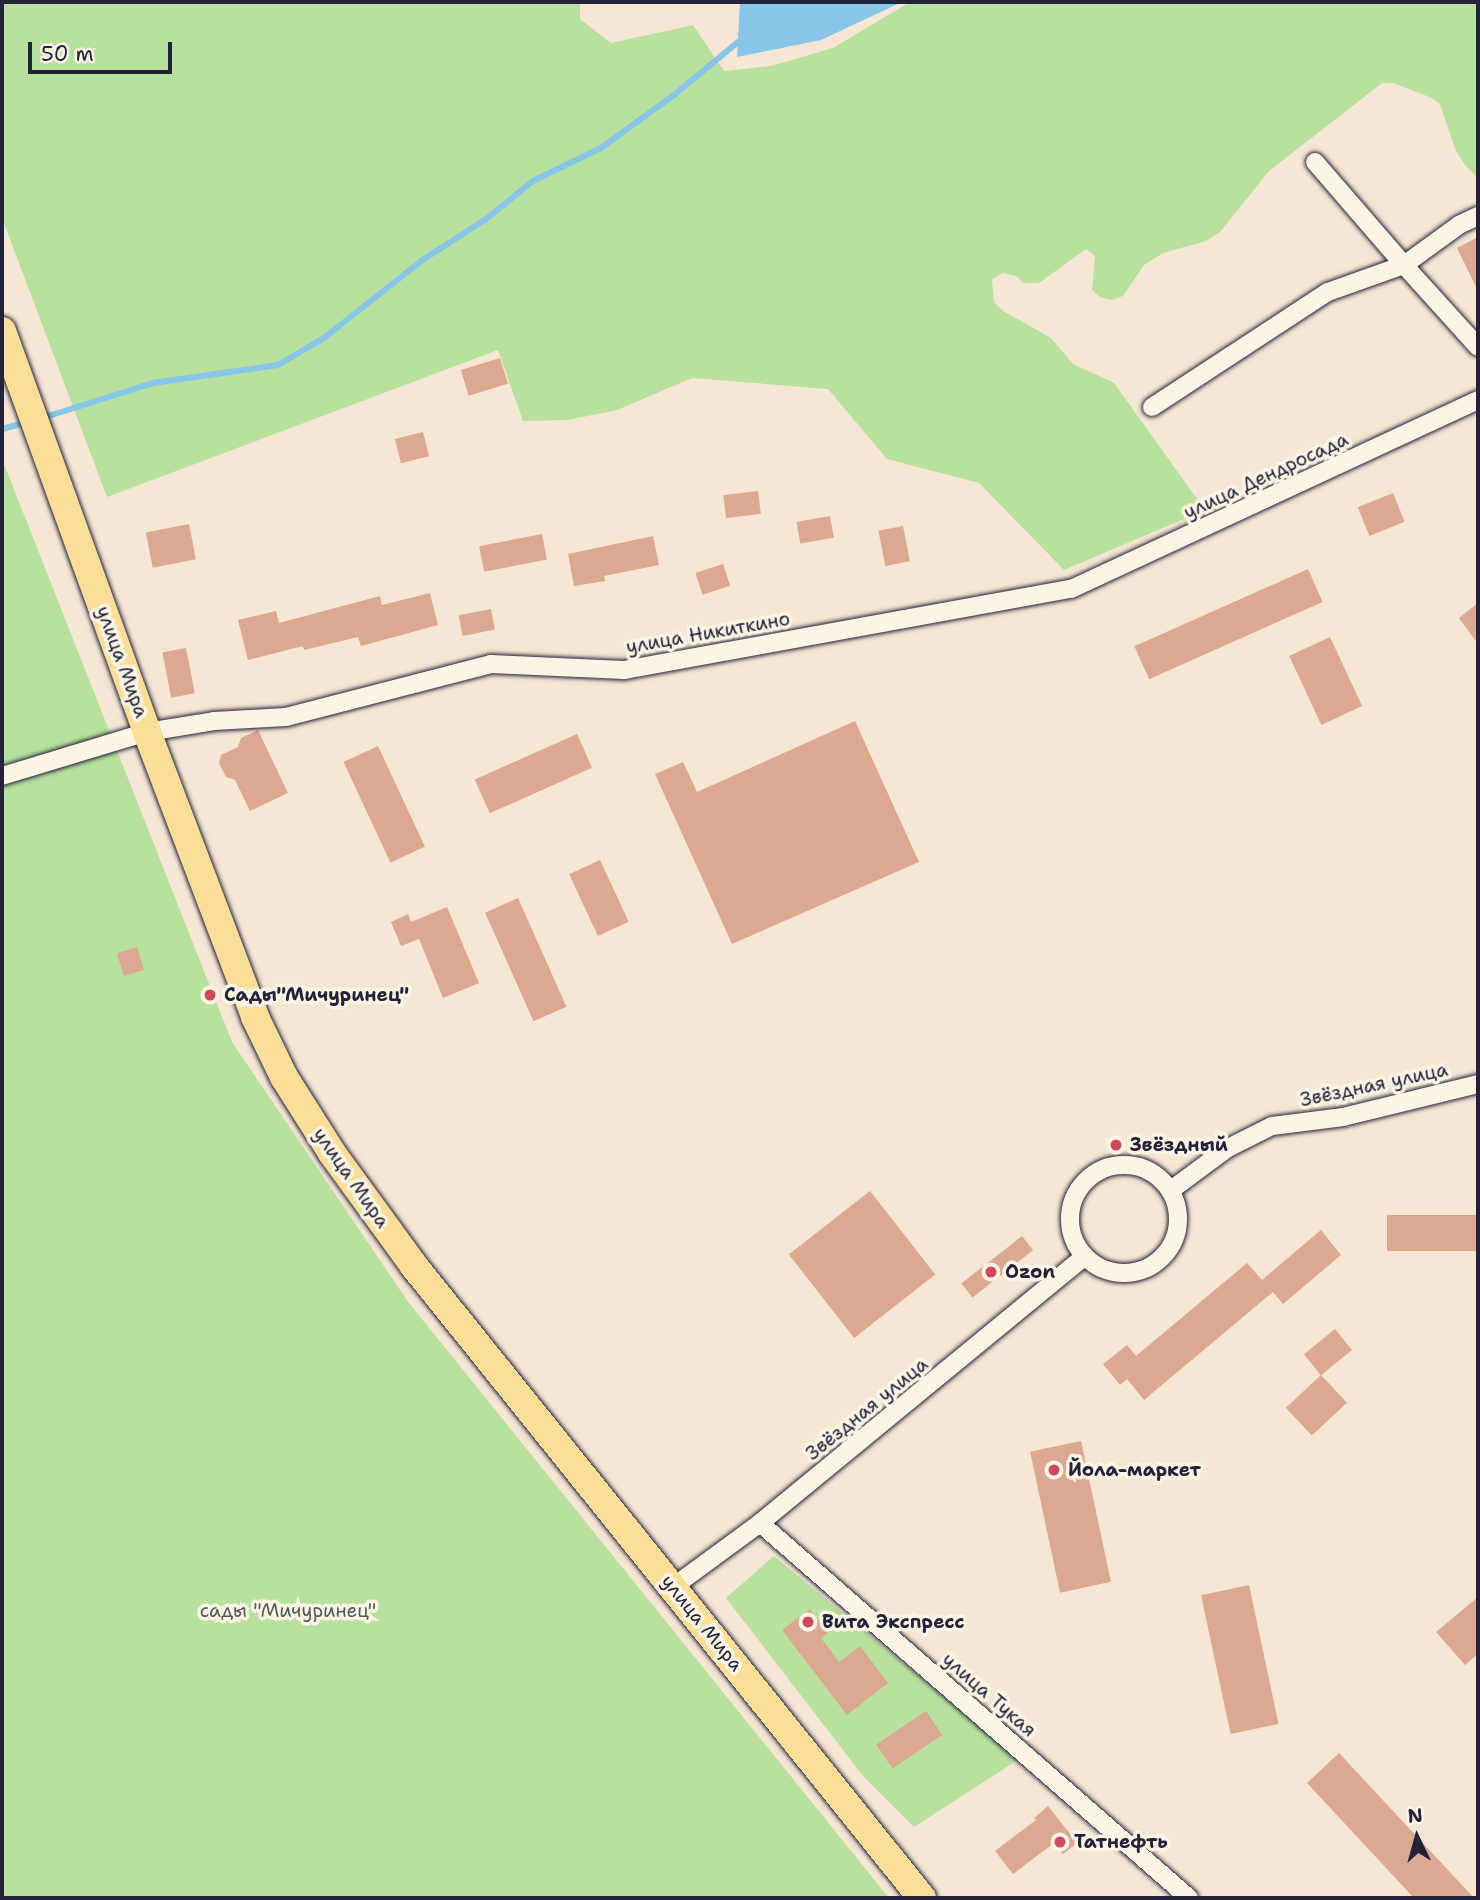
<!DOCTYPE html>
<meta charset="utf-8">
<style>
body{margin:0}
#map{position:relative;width:1480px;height:1900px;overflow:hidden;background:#f6e6d4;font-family:"Shantell Sans",sans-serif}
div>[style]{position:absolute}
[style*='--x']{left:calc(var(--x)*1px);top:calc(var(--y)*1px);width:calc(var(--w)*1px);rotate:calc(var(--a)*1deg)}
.green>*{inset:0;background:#b8e19e}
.water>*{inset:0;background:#88c6e9}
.stream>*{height:6px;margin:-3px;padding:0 3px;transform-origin:3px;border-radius:3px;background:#88c6e9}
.building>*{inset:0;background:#dca890;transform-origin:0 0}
.roads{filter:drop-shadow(0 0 2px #22223b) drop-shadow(0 0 2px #22223b)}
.minor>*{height:18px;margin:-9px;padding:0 9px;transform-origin:9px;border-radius:9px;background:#fcf5e5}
.minor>.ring{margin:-9px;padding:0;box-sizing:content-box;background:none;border:18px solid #fcf5e5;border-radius:50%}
.primary>*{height:28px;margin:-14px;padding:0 14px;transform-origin:14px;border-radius:14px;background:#fcde96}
.dots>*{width:19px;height:19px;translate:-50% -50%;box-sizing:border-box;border:4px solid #fcf5e5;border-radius:50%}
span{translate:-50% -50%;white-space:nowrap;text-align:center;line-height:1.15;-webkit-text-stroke:7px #fcf5e5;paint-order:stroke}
.street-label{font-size:19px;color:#22223b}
.poi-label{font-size:19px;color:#22223b;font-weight:700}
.left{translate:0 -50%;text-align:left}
.park-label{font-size:19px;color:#4f5b59}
.frame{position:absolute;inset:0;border:4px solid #22223b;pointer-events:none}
.north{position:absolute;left:1382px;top:1802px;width:70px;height:70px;-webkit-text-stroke:5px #fcf5e5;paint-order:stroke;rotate:355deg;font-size:19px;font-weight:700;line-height:28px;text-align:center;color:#22223b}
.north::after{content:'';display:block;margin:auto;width:24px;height:32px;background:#22223b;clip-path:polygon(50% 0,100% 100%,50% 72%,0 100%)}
.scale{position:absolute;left:28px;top:42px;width:144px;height:32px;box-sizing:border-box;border:4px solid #22223b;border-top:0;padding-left:9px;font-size:21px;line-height:24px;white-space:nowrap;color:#22223b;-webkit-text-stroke:5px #fcf5e5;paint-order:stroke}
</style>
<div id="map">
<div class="green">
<i style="clip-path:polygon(2px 2px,580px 2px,580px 19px,611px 43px,693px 25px,724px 71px,771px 66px,833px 48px,910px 2px,1478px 2px,1478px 178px,1465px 165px,1456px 151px,1440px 104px,1432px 98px,1393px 83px,1382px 83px,1269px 171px,1220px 232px,1206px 241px,1163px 253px,1144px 265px,1123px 296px,1112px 300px,1100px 297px,1092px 290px,1095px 256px,1086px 249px,1039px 283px,1024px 283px,1016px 276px,1003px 273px,992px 279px,994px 302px,1003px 311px,1051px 338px,1073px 364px,1114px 383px,1205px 510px,1064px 570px,979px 483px,887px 459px,828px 389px,692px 378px,617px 410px,568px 420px,523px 421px,498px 350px,107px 497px,2px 218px)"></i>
<i style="clip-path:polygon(2px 459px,232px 1042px,409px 1303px,889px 1898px,2px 1898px)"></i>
<i style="clip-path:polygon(774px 1556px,1019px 1759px,914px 1827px,863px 1776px,726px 1598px)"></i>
</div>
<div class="water">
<i style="clip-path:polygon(740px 2px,902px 2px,821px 40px,737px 57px)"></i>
</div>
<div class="stream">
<i style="--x:42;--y:418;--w:116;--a:-17.5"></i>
<i style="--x:153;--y:383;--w:126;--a:-8.2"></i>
<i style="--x:278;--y:365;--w:53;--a:-30.4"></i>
<i style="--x:324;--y:338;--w:124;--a:-38.4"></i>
<i style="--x:421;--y:261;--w:77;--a:-32.9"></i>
<i style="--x:486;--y:219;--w:60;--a:-39"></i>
<i style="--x:533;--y:181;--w:76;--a:-25.9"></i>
<i style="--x:601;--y:148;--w:90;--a:-36"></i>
<i style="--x:674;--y:95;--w:83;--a:-39.6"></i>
<i style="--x:2;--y:429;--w:28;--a:-15"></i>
</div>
<div class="building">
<i style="clip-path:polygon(1478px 237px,1478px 291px,1457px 248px)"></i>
<i style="left:500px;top:358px;width:27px;height:41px;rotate:73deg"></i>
<i style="left:423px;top:432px;width:25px;height:29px;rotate:76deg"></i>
<i style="left:758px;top:491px;width:23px;height:35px;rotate:83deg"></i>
<i style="left:1393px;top:493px;width:31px;height:38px;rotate:68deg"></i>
<i style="left:830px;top:516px;width:22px;height:34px;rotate:80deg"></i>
<i style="left:189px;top:524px;width:36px;height:44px;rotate:79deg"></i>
<i style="left:903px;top:526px;width:36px;height:25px;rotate:79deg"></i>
<i style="left:542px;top:534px;width:26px;height:64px;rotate:79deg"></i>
<i style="clip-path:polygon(653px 536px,659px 565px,604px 576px,605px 581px,574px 586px,568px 554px)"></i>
<i style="left:723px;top:564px;width:23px;height:29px;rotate:72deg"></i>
<i style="left:1308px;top:569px;width:36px;height:190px;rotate:66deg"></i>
<i style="clip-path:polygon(430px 593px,438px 625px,361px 646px,358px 637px,304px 650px,303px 646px,248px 660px,238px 620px,276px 611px,279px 623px,380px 596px,382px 605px)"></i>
<i style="clip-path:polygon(1478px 603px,1478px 644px,1459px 618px)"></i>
<i style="left:491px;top:609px;width:21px;height:33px;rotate:79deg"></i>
<i style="left:1330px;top:637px;width:76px;height:45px;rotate:65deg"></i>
<i style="left:186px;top:648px;width:46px;height:24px;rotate:79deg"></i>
<i style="clip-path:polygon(855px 721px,919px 862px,732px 944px,655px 774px,683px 762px,697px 792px)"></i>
<i style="clip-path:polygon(258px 730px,288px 793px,250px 811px,235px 780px,226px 777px,219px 763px,221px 755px,238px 747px,241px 738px)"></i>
<i style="left:577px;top:734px;width:37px;height:112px;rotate:66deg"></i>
<i style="left:378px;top:746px;width:111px;height:38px;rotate:65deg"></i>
<i style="left:600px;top:860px;width:68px;height:34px;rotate:65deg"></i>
<i style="left:518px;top:898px;width:119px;height:36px;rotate:66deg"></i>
<i style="clip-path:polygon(447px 907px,479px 983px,443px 998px,419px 939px,401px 946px,391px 922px,408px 914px,411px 922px)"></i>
<i style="left:137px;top:947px;width:24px;height:21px;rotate:73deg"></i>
<i style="left:870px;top:1191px;width:106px;height:103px;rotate:52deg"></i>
<i style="left:1478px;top:1215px;width:36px;height:91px;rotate:90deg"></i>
<i style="clip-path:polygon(1321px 1230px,1341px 1255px,1283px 1304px,1273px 1292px,1144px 1400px,1127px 1379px,1120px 1385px,1103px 1364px,1127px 1345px,1136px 1356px,1247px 1263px,1262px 1280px)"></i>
<i style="left:1022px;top:1236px;width:18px;height:77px;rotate:52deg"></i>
<i style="left:1335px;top:1329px;width:27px;height:40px;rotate:51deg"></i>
<i style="left:1321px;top:1375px;width:38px;height:48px;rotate:47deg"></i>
<i style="left:1081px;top:1441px;width:144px;height:52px;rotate:78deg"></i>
<i style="left:1249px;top:1585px;width:142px;height:49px;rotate:78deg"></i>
<i style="clip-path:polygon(1478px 1597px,1478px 1654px,1465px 1665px,1436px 1632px)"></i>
<i style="clip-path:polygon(810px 1609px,828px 1633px,821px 1638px,839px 1662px,860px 1646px,888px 1683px,847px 1715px,782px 1630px)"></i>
<i style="left:926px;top:1711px;width:29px;height:60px;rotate:56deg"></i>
<i style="clip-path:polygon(1339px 1753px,1474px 1898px,1414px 1898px,1307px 1783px)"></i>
<i style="clip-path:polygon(1048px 1806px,1077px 1843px,1063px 1854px,1054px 1843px,1013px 1874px,995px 1851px,1036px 1820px,1034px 1818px)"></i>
</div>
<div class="roads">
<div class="minor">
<i style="--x:1478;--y:216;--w:21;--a:155"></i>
<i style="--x:1459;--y:225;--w:68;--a:144"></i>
<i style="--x:1404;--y:265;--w:110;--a:47.9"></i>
<i style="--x:1152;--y:407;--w:210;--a:-33.2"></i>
<i style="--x:1328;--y:292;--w:81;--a:-19.6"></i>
<i style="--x:1404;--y:265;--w:136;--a:-130.8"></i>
<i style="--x:2;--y:776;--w:152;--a:-16.9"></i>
<i style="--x:147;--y:732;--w:68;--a:-9.3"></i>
<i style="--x:214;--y:721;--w:72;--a:-3.2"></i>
<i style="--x:286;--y:717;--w:212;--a:-14.5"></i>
<i style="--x:491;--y:664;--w:133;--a:2.6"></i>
<i style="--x:624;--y:670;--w:454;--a:-10.3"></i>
<i style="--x:1071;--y:589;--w:449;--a:-24.9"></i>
<i class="ring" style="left:1070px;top:1165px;width:90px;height:90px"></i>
<i style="--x:1171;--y:1190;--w:71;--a:-36.4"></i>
<i style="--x:1228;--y:1148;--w:49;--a:-26.6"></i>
<i style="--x:1272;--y:1126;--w:72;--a:-7.2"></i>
<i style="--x:1343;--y:1117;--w:139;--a:-13.7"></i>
<i style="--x:760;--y:1523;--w:570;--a:41.16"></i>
<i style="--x:673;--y:1587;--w:108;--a:-36.3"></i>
<i style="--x:760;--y:1523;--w:418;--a:-39.4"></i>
</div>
<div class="primary">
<i style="--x:2;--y:331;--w:426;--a:70.1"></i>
<i style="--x:147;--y:732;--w:305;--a:69.2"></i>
<i style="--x:255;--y:1017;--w:67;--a:64.2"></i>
<i style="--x:284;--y:1077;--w:90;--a:57.7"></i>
<i style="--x:332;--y:1153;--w:140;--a:54"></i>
<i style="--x:414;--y:1266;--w:811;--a:51.21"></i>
</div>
</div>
<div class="dots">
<i style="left:210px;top:995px;background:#d1495b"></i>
<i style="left:1116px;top:1145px;background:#d1495b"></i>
<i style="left:991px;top:1272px;background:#d1495b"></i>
<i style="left:1054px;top:1470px;background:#d1495b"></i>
<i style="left:808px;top:1622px;background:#d1495b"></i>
<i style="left:1060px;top:1842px;background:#d1495b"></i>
</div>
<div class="street-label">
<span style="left:1266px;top:476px;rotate:-25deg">улица Дендросада</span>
<span style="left:708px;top:633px;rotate:-10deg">улица Никиткино</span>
<span style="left:122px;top:662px;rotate:70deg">улица Мира</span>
<span style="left:1374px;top:1085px;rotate:-12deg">Звёздная улица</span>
<span style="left:351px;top:1178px;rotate:55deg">улица Мира</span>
<span style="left:867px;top:1409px;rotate:-39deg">Звёздная улица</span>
<span style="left:702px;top:1623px;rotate:51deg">улица Мира</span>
<span style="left:989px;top:1695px;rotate:41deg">улица Тукая</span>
</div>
<div class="poi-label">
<span class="left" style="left:224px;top:995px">Сады"Мичуринец"</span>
<span class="left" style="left:1130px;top:1145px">Звёздный</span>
<span class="left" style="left:1005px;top:1272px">Ozon</span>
<span class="left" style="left:1068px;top:1470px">Йола-маркет</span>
<span class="left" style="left:822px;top:1622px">Вита Экспресс</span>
<span class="left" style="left:1074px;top:1842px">Татнефть</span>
</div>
<div class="park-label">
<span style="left:288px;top:1611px">сады "Мичуринец"</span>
</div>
<div class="frame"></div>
<div class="north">N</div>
<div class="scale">50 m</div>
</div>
